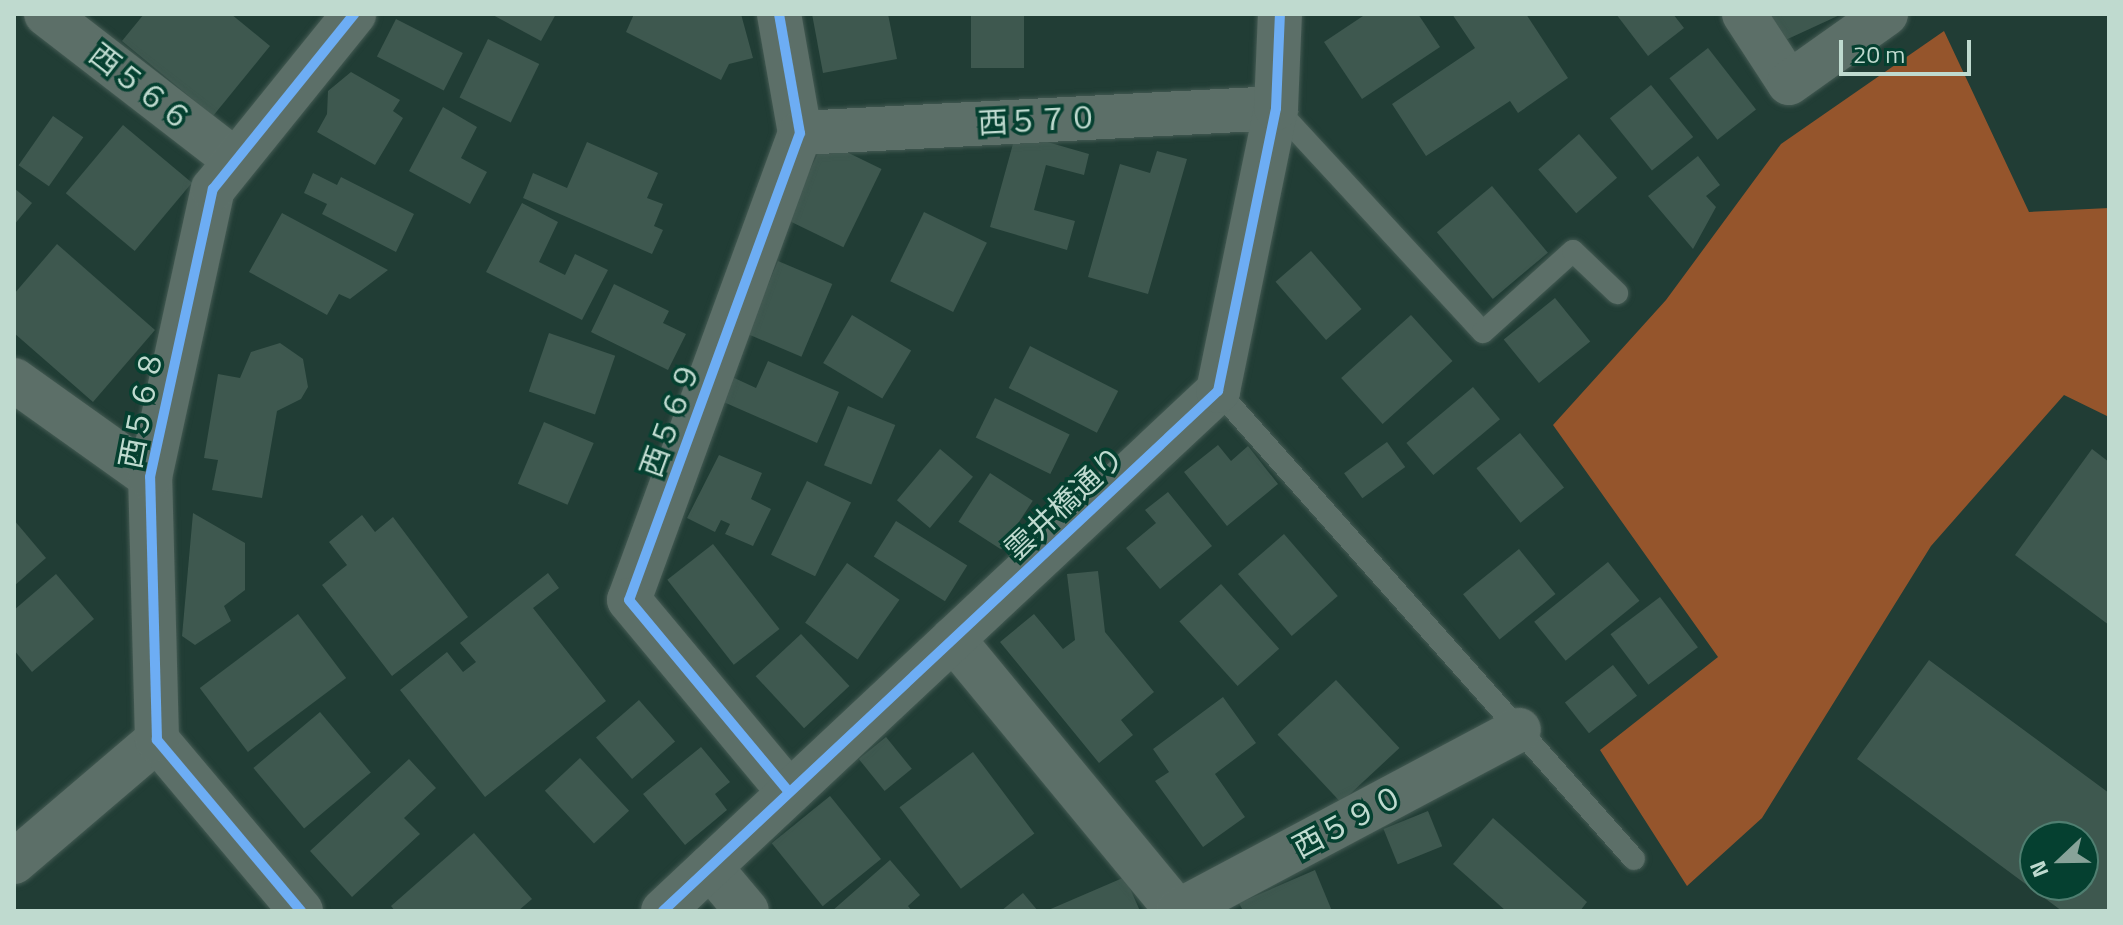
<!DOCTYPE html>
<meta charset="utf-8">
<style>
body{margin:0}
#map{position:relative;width:2123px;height:925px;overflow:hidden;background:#213d35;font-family:"Titillium Web","Noto Sans JP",sans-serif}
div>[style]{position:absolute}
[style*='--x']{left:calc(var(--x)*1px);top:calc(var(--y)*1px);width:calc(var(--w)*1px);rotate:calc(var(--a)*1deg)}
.forest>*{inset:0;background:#95552c}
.building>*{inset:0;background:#3e584f;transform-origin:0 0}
.roads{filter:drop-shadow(0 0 2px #445a53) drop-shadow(0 0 2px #445a53)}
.lane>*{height:22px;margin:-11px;padding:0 11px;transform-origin:11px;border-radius:11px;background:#5c6f68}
.street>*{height:44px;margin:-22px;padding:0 22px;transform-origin:22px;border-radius:22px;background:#5c6f68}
.cycleway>*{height:10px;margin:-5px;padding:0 5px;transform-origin:5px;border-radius:5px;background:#6dadf4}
span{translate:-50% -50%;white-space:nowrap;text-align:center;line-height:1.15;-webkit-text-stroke:7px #054030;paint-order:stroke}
.street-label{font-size:30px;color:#bfdacf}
.frame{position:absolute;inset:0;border:16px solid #bfdacf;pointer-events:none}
.north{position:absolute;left:2019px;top:821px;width:80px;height:80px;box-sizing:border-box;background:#054030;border:2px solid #4f7e70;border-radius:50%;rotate:248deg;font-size:22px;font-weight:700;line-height:32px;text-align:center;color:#bfdacf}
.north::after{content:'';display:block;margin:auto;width:28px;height:36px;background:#88a399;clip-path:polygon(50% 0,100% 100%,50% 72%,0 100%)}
.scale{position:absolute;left:1839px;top:40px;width:132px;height:36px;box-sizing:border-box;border:4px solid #bfdacf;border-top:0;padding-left:10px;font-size:24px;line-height:28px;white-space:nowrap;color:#bfdacf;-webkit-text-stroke:6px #054030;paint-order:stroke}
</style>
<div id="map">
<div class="forest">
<i style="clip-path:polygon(1944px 31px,2029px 212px,2109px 208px,2109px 417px,2064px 395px,1931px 546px,1762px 818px,1687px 886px,1600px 750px,1718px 657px,1553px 425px,1666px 300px,1781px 144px)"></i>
</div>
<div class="building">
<i style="clip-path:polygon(144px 14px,231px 14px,270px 46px,213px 116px,122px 41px)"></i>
<i style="clip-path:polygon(491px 14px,556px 14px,541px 41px)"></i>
<i style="clip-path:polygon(634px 14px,741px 14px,753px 58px,729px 64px,721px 80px,626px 32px)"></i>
<i style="clip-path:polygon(812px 14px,888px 14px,897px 59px,823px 73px)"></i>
<i style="left:971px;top:14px;width:53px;height:54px"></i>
<i style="clip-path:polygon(1366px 14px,1418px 14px,1440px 47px,1362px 99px,1324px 42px)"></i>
<i style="clip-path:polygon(1452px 14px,1526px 14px,1568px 78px,1518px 113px,1510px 101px,1426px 156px,1392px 104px,1475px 48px)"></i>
<i style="clip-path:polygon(1616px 14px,1673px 14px,1684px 28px,1648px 56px)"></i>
<i style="clip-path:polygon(1766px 14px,1842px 14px,1779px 43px)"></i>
<i style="left:396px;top:19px;width:75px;height:42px;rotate:27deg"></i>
<i style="left:488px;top:39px;width:57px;height:65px;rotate:26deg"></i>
<i style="left:1708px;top:48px;width:78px;height:49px;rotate:52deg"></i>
<i style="clip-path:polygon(351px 72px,400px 100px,393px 111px,403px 118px,375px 165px,317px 132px,327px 114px,328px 91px)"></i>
<i style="left:1651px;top:85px;width:67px;height:53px;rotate:51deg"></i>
<i style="clip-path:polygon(443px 107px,477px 127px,461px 158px,487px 172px,470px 204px,409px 171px)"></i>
<i style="left:53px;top:116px;width:37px;height:60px;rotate:35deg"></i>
<i style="left:123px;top:125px;width:90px;height:89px;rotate:40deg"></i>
<i style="clip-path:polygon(1016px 133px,1089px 154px,1084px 175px,1046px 165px,1034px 210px,1075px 221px,1067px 250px,990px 227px)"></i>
<i style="left:1579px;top:134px;width:58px;height:54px;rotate:49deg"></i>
<i style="left:824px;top:141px;width:64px;height:87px;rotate:26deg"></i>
<i style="clip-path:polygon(587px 142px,658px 173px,647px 198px,663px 204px,654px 226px,663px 230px,652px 254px,523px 198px,533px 173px,567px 188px)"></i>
<i style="clip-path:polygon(1157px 151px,1187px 159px,1148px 294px,1088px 277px,1120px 164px,1150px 173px)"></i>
<i style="clip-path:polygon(1698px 156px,1720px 185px,1706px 196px,1716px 207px,1693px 249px,1648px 196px)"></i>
<i style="clip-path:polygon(313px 173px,337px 185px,341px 177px,414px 214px,396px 252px,322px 214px,327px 204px,304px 193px)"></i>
<i style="left:1492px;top:186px;width:87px;height:72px;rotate:50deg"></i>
<i style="clip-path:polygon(14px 188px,32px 203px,14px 225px)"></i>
<i style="clip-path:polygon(522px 203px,558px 222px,539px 262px,565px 275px,575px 254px,608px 270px,582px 320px,486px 272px)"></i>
<i style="left:924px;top:212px;width:70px;height:77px;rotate:26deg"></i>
<i style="clip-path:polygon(282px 213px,388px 270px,350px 299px,339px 294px,327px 315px,249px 272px)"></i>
<i style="clip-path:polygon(57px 244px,155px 330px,93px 402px,14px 333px,14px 294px)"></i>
<i style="left:1311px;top:251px;width:77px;height:47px;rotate:49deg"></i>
<i style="left:778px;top:261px;width:59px;height:79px;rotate:23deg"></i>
<i style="clip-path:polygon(614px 284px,669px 311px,663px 323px,686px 334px,668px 370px,591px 332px)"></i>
<i style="left:1555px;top:298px;width:56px;height:66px;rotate:51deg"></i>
<i style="left:852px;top:315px;width:69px;height:56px;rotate:31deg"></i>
<i style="left:1411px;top:315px;width:62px;height:94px;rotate:48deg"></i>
<i style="left:549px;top:333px;width:70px;height:62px;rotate:19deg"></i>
<i style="clip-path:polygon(280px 343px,303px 359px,308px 387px,301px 399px,277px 411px,262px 498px,212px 490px,218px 460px,204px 458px,218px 374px,240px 378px,251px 352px)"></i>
<i style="left:1030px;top:346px;width:99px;height:47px;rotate:27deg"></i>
<i style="clip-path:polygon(768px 361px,839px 392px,817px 443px,719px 400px,730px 376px,756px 388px)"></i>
<i style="left:1473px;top:387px;width:42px;height:87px;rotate:50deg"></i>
<i style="left:995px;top:398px;width:83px;height:44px;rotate:26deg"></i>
<i style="left:848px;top:406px;width:51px;height:64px;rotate:22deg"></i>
<i style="left:544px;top:422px;width:54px;height:67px;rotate:23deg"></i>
<i style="left:1520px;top:433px;width:70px;height:56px;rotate:51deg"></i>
<i style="left:1387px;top:442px;width:31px;height:53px;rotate:54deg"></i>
<i style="clip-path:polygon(1218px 445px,1231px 461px,1248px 446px,1278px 484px,1227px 526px,1184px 472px)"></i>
<i style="left:940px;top:449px;width:43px;height:67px;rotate:40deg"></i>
<i style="clip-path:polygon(2092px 449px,2109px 462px,2109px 625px,2015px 555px)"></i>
<i style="clip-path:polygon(719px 455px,762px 473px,751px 499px,771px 509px,753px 546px,725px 534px,730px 524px,721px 520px,715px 532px,687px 518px)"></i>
<i style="left:990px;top:473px;width:51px;height:58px;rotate:33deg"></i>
<i style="left:807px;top:481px;width:49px;height:82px;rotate:26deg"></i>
<i style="clip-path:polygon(1168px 492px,1212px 546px,1160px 589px,1126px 548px,1156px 523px,1145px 510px)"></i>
<i style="clip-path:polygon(193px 513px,245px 543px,245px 590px,224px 606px,231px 621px,195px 645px,182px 636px)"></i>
<i style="clip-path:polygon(362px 515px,375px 532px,393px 517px,468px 617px,392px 676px,322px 585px,347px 565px,329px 542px)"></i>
<i style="clip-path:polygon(14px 520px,46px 558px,14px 586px)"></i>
<i style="left:896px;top:521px;width:84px;height:42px;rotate:32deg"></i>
<i style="left:1284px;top:534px;width:82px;height:61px;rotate:49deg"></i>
<i style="left:713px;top:544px;width:108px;height:58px;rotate:52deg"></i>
<i style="left:1519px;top:549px;width:58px;height:72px;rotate:51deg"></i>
<i style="left:1608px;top:562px;width:50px;height:95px;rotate:51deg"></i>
<i style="left:847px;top:563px;width:64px;height:73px;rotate:35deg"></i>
<i style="clip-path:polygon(1098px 571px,1105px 632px,1154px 692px,1121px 720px,1133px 735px,1099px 763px,1000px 642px,1034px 614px,1063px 649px,1075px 640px,1067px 574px)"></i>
<i style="clip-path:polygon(548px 573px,559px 588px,533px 608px,606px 701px,485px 797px,400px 690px,447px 652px,463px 672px,476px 662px,460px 643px)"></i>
<i style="clip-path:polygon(56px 574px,94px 619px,32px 672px,14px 650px,14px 610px)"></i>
<i style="left:1221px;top:584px;width:87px;height:56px;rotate:48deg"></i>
<i style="left:1660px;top:597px;width:63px;height:62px;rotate:53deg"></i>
<i style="left:298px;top:614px;width:80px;height:123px;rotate:53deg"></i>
<i style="left:801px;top:634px;width:71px;height:62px;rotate:47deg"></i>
<i style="clip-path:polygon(evenodd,1929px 660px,2109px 793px,2109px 911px,2062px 911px,1857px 759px,1929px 660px,2035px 837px,2083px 837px,2083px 885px,2035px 885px,2035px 837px)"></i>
<i style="left:1613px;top:665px;width:39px;height:61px;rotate:52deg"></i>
<i style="left:1336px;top:680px;width:93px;height:80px;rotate:47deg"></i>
<i style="clip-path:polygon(1223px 697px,1256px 743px,1215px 774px,1245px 817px,1203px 847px,1155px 781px,1169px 772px,1153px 749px)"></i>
<i style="left:639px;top:700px;width:55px;height:57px;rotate:49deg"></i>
<i style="left:320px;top:712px;width:79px;height:87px;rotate:50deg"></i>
<i style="left:886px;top:737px;width:41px;height:35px;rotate:51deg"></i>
<i style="clip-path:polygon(701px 747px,730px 782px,715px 794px,727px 810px,685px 845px,643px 794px)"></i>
<i style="left:973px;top:752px;width:102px;height:92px;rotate:53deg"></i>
<i style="left:580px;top:758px;width:72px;height:48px;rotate:47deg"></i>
<i style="clip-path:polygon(409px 759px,436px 788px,404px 818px,420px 834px,352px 897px,310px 851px)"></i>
<i style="left:830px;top:796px;width:81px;height:75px;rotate:51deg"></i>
<i style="left:1428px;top:811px;width:38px;height:48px;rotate:68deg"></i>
<i style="clip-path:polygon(1493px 818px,1587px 902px,1580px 911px,1506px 911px,1453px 864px)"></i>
<i style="clip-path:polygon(474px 833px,532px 899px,518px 911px,395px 911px,391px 906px)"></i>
<i style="clip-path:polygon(890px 860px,920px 895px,908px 906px,912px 911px,832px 911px)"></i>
<i style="clip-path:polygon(1315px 870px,1332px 911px,1243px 911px,1239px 903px)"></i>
<i style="clip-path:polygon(1125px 877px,1140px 911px,1046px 911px)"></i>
<i style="clip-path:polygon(1023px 893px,1038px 911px,1001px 911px)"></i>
</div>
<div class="roads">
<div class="lane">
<i style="--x:1276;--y:108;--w:305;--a:47.3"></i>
<i style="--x:1483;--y:332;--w:121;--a:-42"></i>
<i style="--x:1573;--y:251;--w:61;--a:43.7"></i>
<i style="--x:1218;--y:391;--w:626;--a:48.37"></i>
</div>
<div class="street">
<i style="--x:46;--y:14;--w:239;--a:37.7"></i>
<i style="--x:779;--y:14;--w:121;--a:80"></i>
<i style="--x:800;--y:133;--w:497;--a:110.1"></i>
<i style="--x:629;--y:600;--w:250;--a:50.2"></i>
<i style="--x:1744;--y:14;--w:82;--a:56.9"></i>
<i style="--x:1789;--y:83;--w:119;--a:-35.4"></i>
<i style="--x:800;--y:133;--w:477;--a:-3"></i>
<i style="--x:14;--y:380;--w:167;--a:35.5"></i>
<i style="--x:953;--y:639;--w:352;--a:50.5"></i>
<i style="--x:14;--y:862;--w:188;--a:-40.5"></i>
<i style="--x:710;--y:867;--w:57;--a:49.9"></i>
<i style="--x:301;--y:911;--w:224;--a:-130.1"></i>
<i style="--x:157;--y:740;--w:263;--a:-91.5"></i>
<i style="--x:150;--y:477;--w:295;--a:-77.7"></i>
<i style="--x:213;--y:189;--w:225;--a:-51.1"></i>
<i style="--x:663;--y:911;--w:761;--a:-43.14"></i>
<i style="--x:1218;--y:391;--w:289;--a:-78.4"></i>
<i style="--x:1276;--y:108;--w:94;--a:-87.6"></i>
<i style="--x:1178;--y:911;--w:386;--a:-28"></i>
</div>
</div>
<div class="cycleway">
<i style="--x:779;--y:14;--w:121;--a:80"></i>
<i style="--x:800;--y:133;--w:497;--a:110.1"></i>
<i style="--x:629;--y:600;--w:250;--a:50.2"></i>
<i style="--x:301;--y:911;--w:224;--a:-130.1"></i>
<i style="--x:157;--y:740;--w:263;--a:-91.5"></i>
<i style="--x:150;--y:477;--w:295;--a:-77.7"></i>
<i style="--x:213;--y:189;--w:225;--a:-51.1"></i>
<i style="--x:663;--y:911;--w:761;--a:-43.14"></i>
<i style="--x:1218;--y:391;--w:289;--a:-78.4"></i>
<i style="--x:1276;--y:108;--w:94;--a:-87.6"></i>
</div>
<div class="street-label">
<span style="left:141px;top:87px;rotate:38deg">西５６６</span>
<span style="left:1038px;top:120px;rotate:-3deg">西５７０</span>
<span style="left:141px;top:409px;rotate:-79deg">西５６８</span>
<span style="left:670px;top:419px;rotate:-70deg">西５６９</span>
<span style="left:1064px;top:503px;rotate:-43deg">雲井橋通り</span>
<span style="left:1348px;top:821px;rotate:-28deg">西５９０</span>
</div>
<div class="frame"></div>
<div class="north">N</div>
<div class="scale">20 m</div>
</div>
